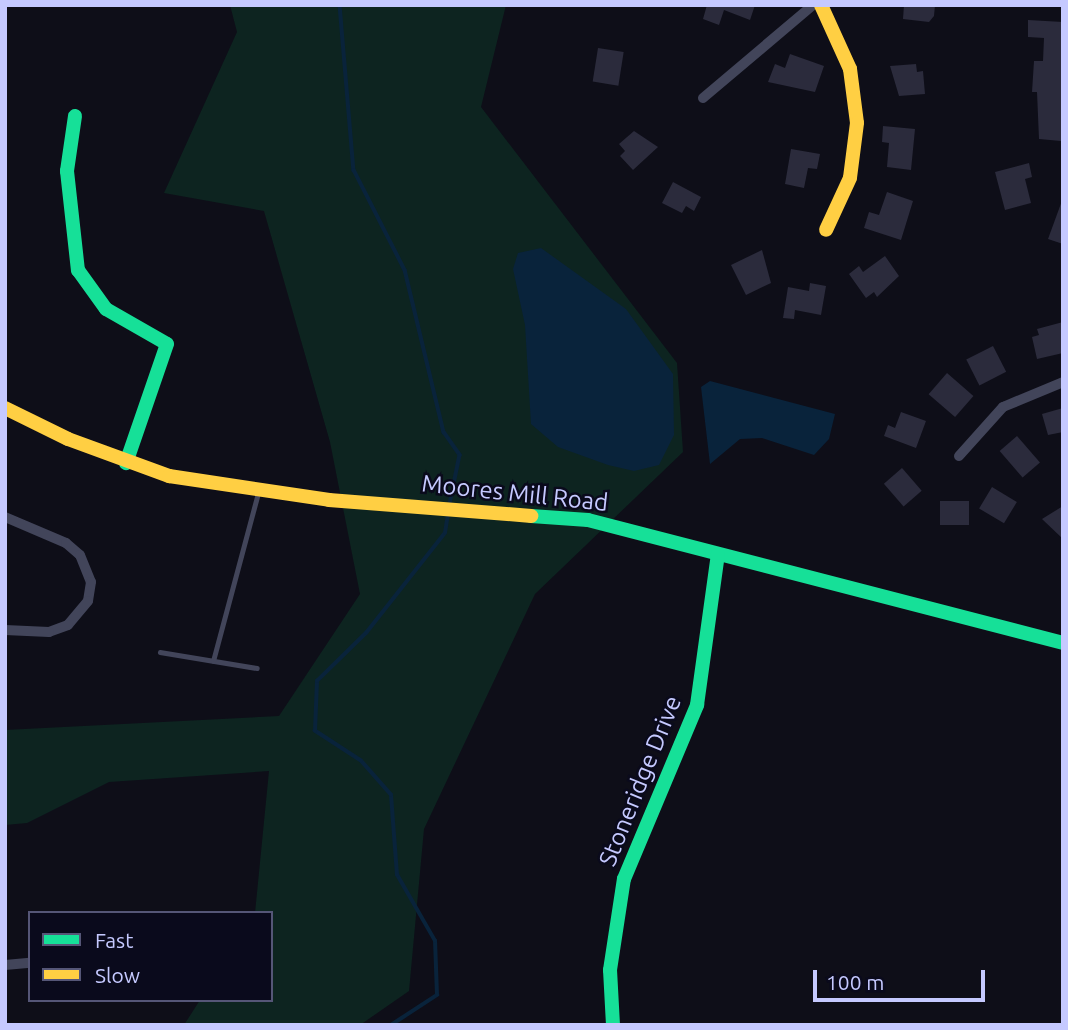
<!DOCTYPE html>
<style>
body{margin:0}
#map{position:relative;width:1068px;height:1030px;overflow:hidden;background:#0e0e18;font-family:Ubuntu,sans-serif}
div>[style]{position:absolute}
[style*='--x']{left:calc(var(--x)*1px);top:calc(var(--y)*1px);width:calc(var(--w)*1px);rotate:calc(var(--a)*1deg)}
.green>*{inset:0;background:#0d2420}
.water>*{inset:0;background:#09233b}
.stream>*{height:3.5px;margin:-1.75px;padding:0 1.75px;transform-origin:1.75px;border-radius:1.75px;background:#09233b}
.building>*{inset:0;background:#2b2b3c;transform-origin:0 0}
.lane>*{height:4.5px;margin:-2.25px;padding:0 2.25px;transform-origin:2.25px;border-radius:2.25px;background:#42455a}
.street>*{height:10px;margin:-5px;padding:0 5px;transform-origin:5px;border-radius:5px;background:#42455a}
.fast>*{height:14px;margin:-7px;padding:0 7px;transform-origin:7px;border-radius:7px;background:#16e098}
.slow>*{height:14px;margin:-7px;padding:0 7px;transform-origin:7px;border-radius:7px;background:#ffcf43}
span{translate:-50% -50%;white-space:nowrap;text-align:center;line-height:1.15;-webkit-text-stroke:5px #0a0a1c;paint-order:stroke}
.street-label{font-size:24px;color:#c5c9ff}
.frame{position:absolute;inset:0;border:7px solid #c5c9ff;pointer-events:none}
.legend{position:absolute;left:28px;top:911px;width:245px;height:91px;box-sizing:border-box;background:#0a0a1c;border:2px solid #555677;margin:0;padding:9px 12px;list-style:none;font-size:21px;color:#c5c9ff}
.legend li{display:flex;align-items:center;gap:14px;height:35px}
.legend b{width:35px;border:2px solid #555677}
.scale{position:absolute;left:813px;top:970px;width:172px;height:32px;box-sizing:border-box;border:4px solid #c5c9ff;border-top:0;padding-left:9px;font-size:21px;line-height:24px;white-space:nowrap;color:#c5c9ff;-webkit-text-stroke:5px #0a0a1c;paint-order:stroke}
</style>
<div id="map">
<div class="green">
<i style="clip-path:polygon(230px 5px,506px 5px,481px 107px,677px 363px,683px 452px,535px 594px,424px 829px,409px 991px,360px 1025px,184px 1025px,200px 1000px,271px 1000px,271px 913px,255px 913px,269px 771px,109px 782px,27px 823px,5px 825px,5px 730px,279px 716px,360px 594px,330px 442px,264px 211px,164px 193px,237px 32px)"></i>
</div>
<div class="water">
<i style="clip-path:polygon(541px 248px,626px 309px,673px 374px,674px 435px,659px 465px,634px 471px,608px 465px,558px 447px,531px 424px,525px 325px,513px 269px,518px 253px)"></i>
<i style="clip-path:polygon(710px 381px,835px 414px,829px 439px,814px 455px,762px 438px,740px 439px,710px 464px,701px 387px)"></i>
</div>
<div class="stream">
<i style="--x:340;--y:5;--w:166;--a:85.2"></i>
<i style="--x:354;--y:170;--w:112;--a:63"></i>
<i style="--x:405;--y:270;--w:167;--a:76.5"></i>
<i style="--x:444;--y:432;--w:28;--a:55"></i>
<i style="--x:460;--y:455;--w:50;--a:101.5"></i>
<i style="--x:391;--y:1025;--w:55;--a:-33.1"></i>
<i style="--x:437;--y:995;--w:54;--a:-92.1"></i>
<i style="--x:435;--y:941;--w:76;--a:-119.9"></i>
<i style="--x:397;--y:875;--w:80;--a:-94.3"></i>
<i style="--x:391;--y:795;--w:45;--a:-131.4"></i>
<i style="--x:361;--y:761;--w:55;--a:-146.9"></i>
<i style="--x:315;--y:731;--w:50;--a:-87.7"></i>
<i style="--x:317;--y:681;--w:69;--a:-44.4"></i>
<i style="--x:366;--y:633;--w:127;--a:-51.7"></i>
<i style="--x:445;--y:533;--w:18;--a:-81"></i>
</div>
<div class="building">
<i style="clip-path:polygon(707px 5px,755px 5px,750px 20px,724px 10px,719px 25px,703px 19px)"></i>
<i style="clip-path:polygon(904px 5px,935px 5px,934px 16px,929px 22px,903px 19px)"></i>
<i style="clip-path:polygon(1028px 20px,1063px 22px,1061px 141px,1039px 139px,1037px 92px,1032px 92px,1034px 61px,1043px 61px,1044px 38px,1028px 37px)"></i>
<i style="left:598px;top:48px;width:26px;height:34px;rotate:9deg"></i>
<i style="clip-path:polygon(790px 54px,824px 66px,815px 92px,768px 82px,775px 64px,785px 68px)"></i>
<i style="clip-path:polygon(916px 64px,917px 72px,923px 71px,925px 94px,899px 96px,890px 66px)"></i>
<i style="clip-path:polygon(883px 126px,915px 129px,911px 170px,887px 167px,889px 143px,882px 142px)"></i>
<i style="clip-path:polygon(634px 131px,658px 147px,633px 170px,620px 156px,625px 151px,619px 144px)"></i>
<i style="clip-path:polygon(791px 149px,820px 154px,817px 169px,808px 168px,804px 188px,785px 184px)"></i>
<i style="clip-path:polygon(1029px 163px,1032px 177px,1025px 179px,1031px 203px,1005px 210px,995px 172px)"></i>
<i style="clip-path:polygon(673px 182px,701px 197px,694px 211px,686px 206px,682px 213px,662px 203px)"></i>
<i style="clip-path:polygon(887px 192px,913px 201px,901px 240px,864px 228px,869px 212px,879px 215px)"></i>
<i style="clip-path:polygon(1063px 198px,1063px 244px,1048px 239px)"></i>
<i style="clip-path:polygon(762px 250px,771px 283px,746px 295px,731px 265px)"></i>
<i style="clip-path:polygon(885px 256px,899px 276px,877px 297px,874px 292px,866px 298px,849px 274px,859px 266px,863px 272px)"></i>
<i style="clip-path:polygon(810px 283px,826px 286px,821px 315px,795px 310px,794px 319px,783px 318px,788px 287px,809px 291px)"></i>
<i style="clip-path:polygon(1063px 322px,1063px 353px,1037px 359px,1032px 337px,1039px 335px,1037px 329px)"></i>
<i style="left:993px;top:346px;width:29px;height:30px;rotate:63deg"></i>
<i style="left:947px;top:373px;width:35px;height:28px;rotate:41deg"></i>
<i style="clip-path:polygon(1063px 408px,1063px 432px,1048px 435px,1042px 414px)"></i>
<i style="clip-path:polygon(901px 412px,926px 421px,916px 448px,884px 436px,888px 425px,895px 428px)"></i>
<i style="left:1017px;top:436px;width:35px;height:23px;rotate:49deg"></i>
<i style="left:902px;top:468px;width:30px;height:24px;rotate:49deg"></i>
<i style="left:992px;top:487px;width:29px;height:25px;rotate:31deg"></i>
<i style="left:940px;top:501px;width:29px;height:24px"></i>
<i style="clip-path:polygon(1063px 506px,1063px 539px,1042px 519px)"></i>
</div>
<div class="lane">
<i style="--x:160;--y:652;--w:98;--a:9.4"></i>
<i style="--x:213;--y:661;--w:174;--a:-75"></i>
</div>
<div class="street">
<i style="--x:703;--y:98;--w:144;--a:-40.2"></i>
<i style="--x:959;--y:456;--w:66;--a:-48.1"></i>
<i style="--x:1003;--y:407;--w:65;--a:-22.6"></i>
<i style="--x:5;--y:517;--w:66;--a:23.1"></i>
<i style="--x:66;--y:543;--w:18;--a:41"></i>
<i style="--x:80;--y:555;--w:29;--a:68"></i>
<i style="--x:91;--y:582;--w:19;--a:99"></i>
<i style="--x:88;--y:601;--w:31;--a:130"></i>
<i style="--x:68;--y:625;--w:20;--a:160"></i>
<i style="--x:49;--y:632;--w:44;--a:-177.4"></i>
<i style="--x:5;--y:965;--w:25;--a:-5"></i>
</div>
<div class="fast">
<i style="--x:75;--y:116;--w:56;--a:98.3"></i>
<i style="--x:67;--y:171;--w:100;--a:83.7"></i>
<i style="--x:78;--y:270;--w:48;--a:54.3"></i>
<i style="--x:106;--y:309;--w:70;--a:29.8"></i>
<i style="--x:167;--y:344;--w:126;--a:109"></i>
<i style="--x:531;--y:516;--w:57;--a:4"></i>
<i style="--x:588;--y:520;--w:491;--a:14.5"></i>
<i style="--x:613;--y:1025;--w:55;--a:-93.1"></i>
<i style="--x:610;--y:970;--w:92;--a:-81.3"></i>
<i style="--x:624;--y:879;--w:189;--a:-67.2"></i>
<i style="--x:697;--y:705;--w:152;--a:-82.1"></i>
</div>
<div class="slow">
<i style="--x:821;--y:5;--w:70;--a:65.6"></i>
<i style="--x:850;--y:69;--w:54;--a:82.6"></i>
<i style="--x:857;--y:123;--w:55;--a:97.3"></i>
<i style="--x:850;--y:178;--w:57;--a:114.8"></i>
<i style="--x:5;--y:408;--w:70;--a:26.2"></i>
<i style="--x:68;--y:439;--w:108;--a:20.1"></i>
<i style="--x:169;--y:476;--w:162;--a:8.5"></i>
<i style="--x:329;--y:500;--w:203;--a:4.5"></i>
</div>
<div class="street-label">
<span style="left:515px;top:493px;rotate:6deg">Moores Mill Road</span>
<span style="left:640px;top:781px;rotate:-68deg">Stoneridge Drive</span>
</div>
<div class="frame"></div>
<ul class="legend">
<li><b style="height:9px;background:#16e098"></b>Fast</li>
<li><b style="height:9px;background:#ffcf43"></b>Slow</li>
</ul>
<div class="scale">100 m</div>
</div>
